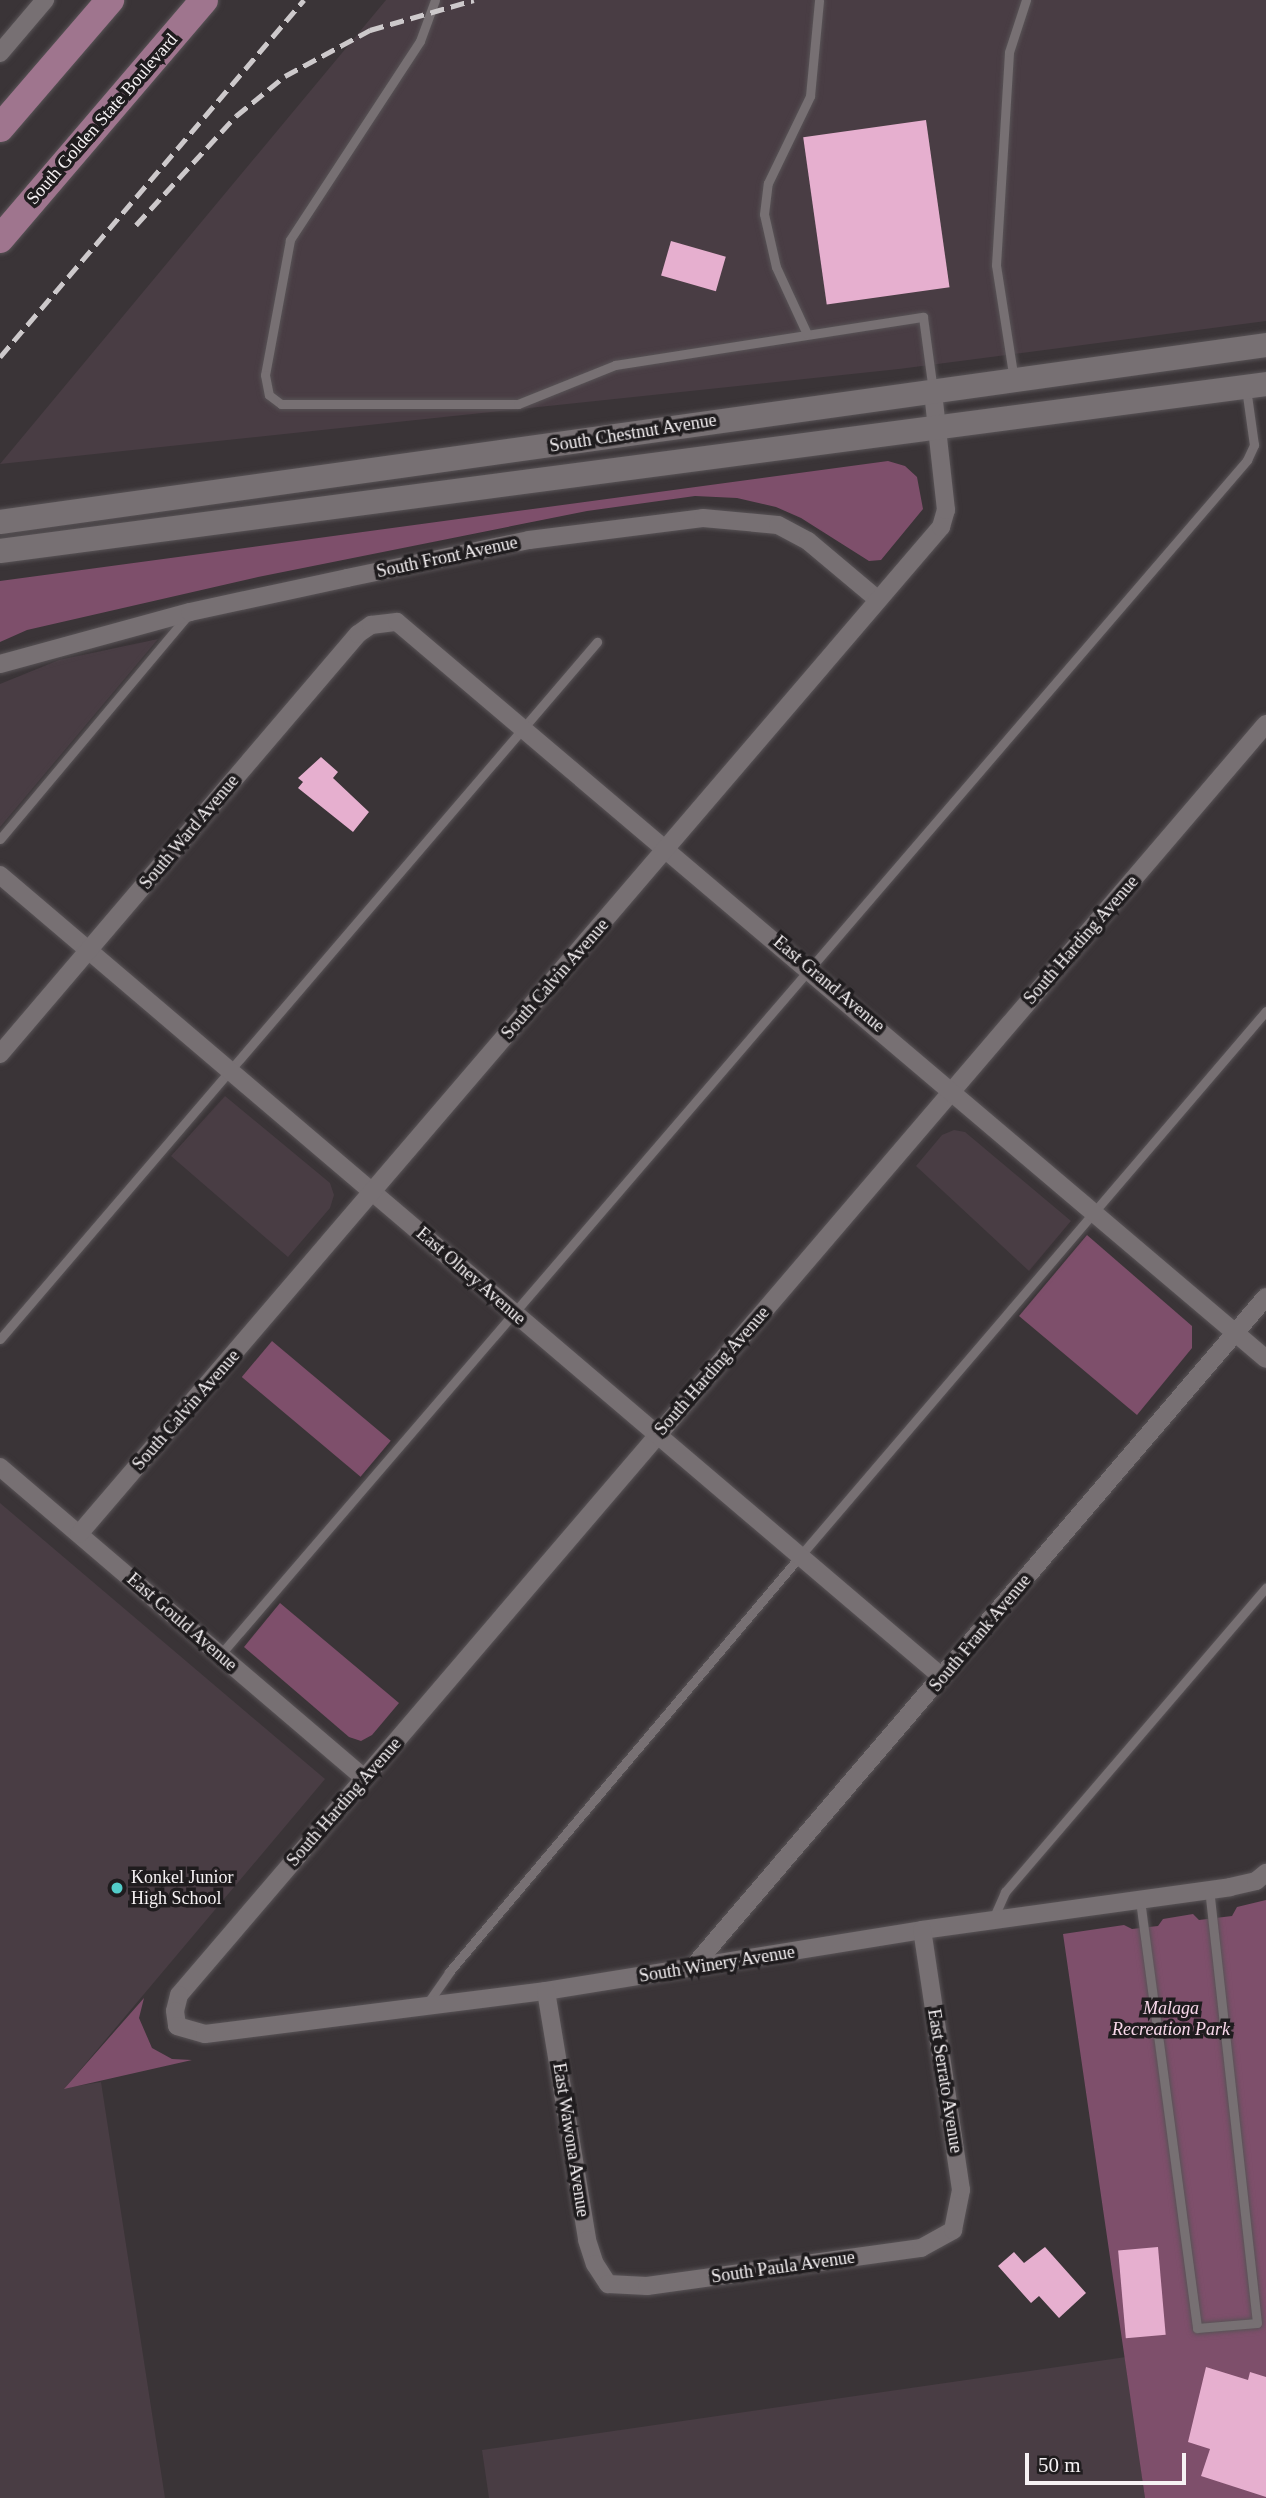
<!DOCTYPE html>
<style>
body{margin:0}
#map{position:relative;width:1266px;height:2498px;overflow:hidden;background:#3a3437;font-family:Georgia,serif}
div>[style]{position:absolute}
[style*='--x']{left:calc(var(--x)*1px);top:calc(var(--y)*1px);width:calc(var(--w)*1px);rotate:calc(var(--a)*1deg)}
.built>*{inset:0;background:#493d44}
.green>*{inset:0;background:#7e4f6b;transform-origin:0 0}
.building>*{inset:0;background:#e6afcf;transform-origin:0 0}
.roads{filter:drop-shadow(0 0 2px #585356) drop-shadow(0 0 2px #585356)}
.service>*{height:9px;margin:-4.5px;padding:0 4.5px;transform-origin:4.5px;border-radius:4.5px;background:#777073}
.minor>*{height:18px;margin:-9px;padding:0 9px;transform-origin:9px;border-radius:9px;background:#777073}
.secondary>*{height:24px;margin:-12px;padding:0 12px;transform-origin:12px;border-radius:12px;background:#777073}
.primary>*{height:28px;margin:-14px;padding:0 14px;transform-origin:14px;border-radius:14px;background:#9f758e}
.rail>*{height:5px;margin-top:-2.5px;transform-origin:0;background:repeating-linear-gradient(90deg,#cdc9cb 0 14px,transparent 0 21px)}
.dots>*{width:19px;height:19px;translate:-50% -50%;box-sizing:border-box;border:4px solid #1f1c1e;border-radius:50%}
span{translate:-50% -50%;white-space:nowrap;text-align:center;line-height:1.15;-webkit-text-stroke:7px #1f1c1e;paint-order:stroke}
.street-label{font-size:18px;color:#f6f2f4}
.poi-label{font-size:18px;color:#f6f2f4}
.left{translate:0 -50%;text-align:left}
.park-label{font-size:18px;color:#f8d8ea;font-style:italic}
.scale{position:absolute;left:1025px;top:2453px;width:161px;height:32px;box-sizing:border-box;border:4px solid #f6f2f4;border-top:0;padding-left:9px;font-size:21px;line-height:24px;white-space:nowrap;color:#f6f2f4;-webkit-text-stroke:5px #1f1c1e;paint-order:stroke}
</style>
<div id="map">
<div class="built">
<i style="clip-path:polygon(386px 0,1266px 0,1266px 321px,899px 369px,0 464px)"></i>
<i style="clip-path:polygon(158px 639px,0 827px,0 684px,59px 660px)"></i>
<i style="clip-path:polygon(225px 1096px,330px 1183px,334px 1195px,330px 1208px,288px 1257px,171px 1156px)"></i>
<i style="clip-path:polygon(954px 1130px,965px 1132px,1071px 1221px,1029px 1271px,916px 1166px,942px 1135px)"></i>
<i style="clip-path:polygon(0 1503px,325px 1779px,65px 2088px,101px 2082px,165px 2498px,0 2498px)"></i>
<i style="clip-path:polygon(1126px 2357px,1145px 2498px,489px 2498px,482px 2450px)"></i>
</div>
<div class="green">
<i style="clip-path:polygon(888px 461px,905px 466px,917px 477px,923px 509px,881px 560px,869px 561px,801px 518px,776px 507px,737px 498px,695px 496px,587px 511px,258px 577px,27px 630px,0 642px,0 581px)"></i>
<i style="clip-path:polygon(1087px 1235px,1192px 1326px,1192px 1348px,1137px 1415px,1019px 1316px)"></i>
<i style="left:272px;top:1341px;width:155px;height:47px;rotate:40deg"></i>
<i style="clip-path:polygon(280px 1603px,399px 1703px,372px 1735px,361px 1741px,349px 1737px,244px 1647px)"></i>
<i style="clip-path:polygon(1266px 1900px,1266px 2498px,1145px 2498px,1063px 1934px,1124px 1925px,1132px 1929px,1158px 1926px,1163px 1919px,1193px 1914px,1199px 1920px,1232px 1916px,1237px 1907px)"></i>
<i style="clip-path:polygon(144px 1998px,139px 2018px,152px 2048px,172px 2059px,192px 2060px,64px 2089px)"></i>
</div>
<div class="building">
<i style="left:926px;top:120px;width:169px;height:124px;rotate:82deg"></i>
<i style="left:671px;top:241px;width:57px;height:36px;rotate:16deg"></i>
<i style="clip-path:polygon(321px 757px,338px 772px,333px 778px,369px 812px,353px 832px,298px 788px,303px 782px,298px 778px)"></i>
<i style="clip-path:polygon(1045px 2247px,1086px 2293px,1059px 2318px,1039px 2296px,1031px 2303px,998px 2266px,1014px 2252px,1024px 2263px)"></i>
<i style="left:1158px;top:2247px;width:88px;height:40px;rotate:85deg"></i>
<i style="clip-path:polygon(1206px 2367px,1248px 2380px,1250px 2372px,1266px 2377px,1266px 2497px,1201px 2476px,1210px 2449px,1188px 2442px)"></i>
</div>
<div class="roads">
<div class="service">
<i style="--x:435;--y:0;--w:44;--a:110.1"></i>
<i style="--x:420;--y:41;--w:238;--a:123.2"></i>
<i style="--x:290;--y:240;--w:137;--a:100.5"></i>
<i style="--x:265;--y:375;--w:20;--a:79"></i>
<i style="--x:269;--y:395;--w:15;--a:37"></i>
<i style="--x:281;--y:404;--w:237;--a:0"></i>
<i style="--x:518;--y:404;--w:105;--a:-21.9"></i>
<i style="--x:615;--y:365;--w:312;--a:-8.9"></i>
<i style="--x:923;--y:317;--w:75;--a:82.3"></i>
<i style="--x:807;--y:334;--w:74;--a:-114.8"></i>
<i style="--x:776;--y:267;--w:54;--a:-102.8"></i>
<i style="--x:764;--y:214;--w:31;--a:-83"></i>
<i style="--x:768;--y:183;--w:97;--a:-64.2"></i>
<i style="--x:810;--y:96;--w:96;--a:-84.6"></i>
<i style="--x:1014;--y:380;--w:116;--a:-98.9"></i>
<i style="--x:996;--y:265;--w:213;--a:-86.5"></i>
<i style="--x:1009;--y:52;--w:55;--a:-71.9"></i>
<i style="--x:0;--y:839;--w:292;--a:-50"></i>
<i style="--x:0;--y:1339;--w:918;--a:-49.42"></i>
<i style="--x:220;--y:1655;--w:1576;--a:-49.32"></i>
<i style="--x:1247;--y:460;--w:17;--a:-65"></i>
<i style="--x:1254;--y:445;--w:58;--a:-98"></i>
<i style="--x:1140;--y:1900;--w:432;--a:82.4"></i>
<i style="--x:1197;--y:2328;--w:60;--a:-4.8"></i>
<i style="--x:1257;--y:2323;--w:436;--a:-96.3"></i>
<i style="--x:993;--y:1919;--w:30;--a:-66"></i>
<i style="--x:1005;--y:1892;--w:401;--a:-49.4"></i>
<i style="--x:427;--y:2004;--w:39;--a:-55"></i>
<i style="--x:449;--y:1972;--w:544;--a:-49.84"></i>
<i style="--x:800;--y:1556;--w:717;--a:-49.47"></i>
</div>
<div class="minor">
<i style="--x:0;--y:53;--w:70;--a:-49.7"></i>
<i style="--x:0;--y:664;--w:197;--a:-15.3"></i>
<i style="--x:190;--y:612;--w:161;--a:-12.2"></i>
<i style="--x:347;--y:578;--w:186;--a:-11.8"></i>
<i style="--x:529;--y:540;--w:175;--a:-7.2"></i>
<i style="--x:703;--y:518;--w:75;--a:5.3"></i>
<i style="--x:778;--y:525;--w:34;--a:28"></i>
<i style="--x:808;--y:541;--w:90;--a:40"></i>
<i style="--x:1266;--y:724;--w:1672;--a:130.54"></i>
<i style="--x:179;--y:1995;--w:16;--a:104"></i>
<i style="--x:175;--y:2011;--w:15;--a:82"></i>
<i style="--x:177;--y:2026;--w:29;--a:16"></i>
<i style="--x:205;--y:2034;--w:344;--a:-7.2"></i>
<i style="--x:546;--y:1991;--w:381;--a:-9.2"></i>
<i style="--x:922;--y:1930;--w:311;--a:-7.9"></i>
<i style="--x:1230;--y:1887;--w:27;--a:-13"></i>
<i style="--x:1256;--y:1881;--w:13;--a:-39"></i>
<i style="--x:0;--y:875;--w:1237;--a:40.41"></i>
<i style="--x:0;--y:1054;--w:552;--a:-49.56"></i>
<i style="--x:358;--y:634;--w:16;--a:-35"></i>
<i style="--x:371;--y:625;--w:26;--a:-7"></i>
<i style="--x:397;--y:622;--w:1139;--a:40.3"></i>
<i style="--x:0;--y:1467;--w:479;--a:40.5"></i>
<i style="--x:79;--y:1534;--w:1326;--a:-49.44"></i>
<i style="--x:941;--y:527;--w:18;--a:-74"></i>
<i style="--x:946;--y:510;--w:119;--a:-96.3"></i>
<i style="--x:692;--y:1968;--w:883;--a:-49.46"></i>
<i style="--x:546;--y:1991;--w:252;--a:80.6"></i>
<i style="--x:587;--y:2240;--w:25;--a:72"></i>
<i style="--x:595;--y:2264;--w:24;--a:57"></i>
<i style="--x:608;--y:2284;--w:39;--a:3"></i>
<i style="--x:647;--y:2286;--w:277;--a:-7.9"></i>
<i style="--x:921;--y:2248;--w:37;--a:-29"></i>
<i style="--x:953;--y:2230;--w:41;--a:-78.7"></i>
<i style="--x:961;--y:2190;--w:263;--a:-98.5"></i>
</div>
<div class="secondary">
<i style="--x:0;--y:522;--w:1278;--a:-7.96"></i>
<i style="--x:0;--y:551;--w:1277;--a:-7.51"></i>
</div>
<div class="primary">
<i style="--x:0;--y:128;--w:169;--a:-49.3"></i>
<i style="--x:0;--y:239;--w:314;--a:-49.5"></i>
</div>
</div>
<div class="rail">
<i style="--x:136;--y:225;--w:148;--a:-47.5"></i>
<i style="--x:236;--y:116;--w:63;--a:-39.2"></i>
<i style="--x:285;--y:76;--w:97;--a:-28.4"></i>
<i style="--x:370;--y:30;--w:108;--a:-16.1"></i>
<i style="--x:0;--y:357;--w:469;--a:-49.6"></i>
</div>
<div class="dots">
<i style="left:117px;top:1888px;background:#53cdca"></i>
</div>
<div class="street-label">
<span style="left:102px;top:119px;rotate:-49deg">South Golden State Boulevard</span>
<span style="left:633px;top:433px;rotate:-9deg">South Chestnut Avenue</span>
<span style="left:447px;top:557px;rotate:-12deg">South Front Avenue</span>
<span style="left:189px;top:832px;rotate:-50deg">South Ward Avenue</span>
<span style="left:1081px;top:940px;rotate:-49deg">South Harding Avenue</span>
<span style="left:555px;top:979px;rotate:-49deg">South Calvin Avenue</span>
<span style="left:829px;top:984px;rotate:40deg">East Grand Avenue</span>
<span style="left:471px;top:1276px;rotate:41deg">East Olney Avenue</span>
<span style="left:712px;top:1371px;rotate:-49deg">South Harding Avenue</span>
<span style="left:186px;top:1410px;rotate:-49deg">South Calvin Avenue</span>
<span style="left:182px;top:1622px;rotate:41deg">East Gould Avenue</span>
<span style="left:980px;top:1633px;rotate:-50deg">South Frank Avenue</span>
<span style="left:344px;top:1802px;rotate:-49deg">South Harding Avenue</span>
<span style="left:717px;top:1964px;rotate:-9deg">South Winery Avenue</span>
<span style="left:945px;top:2081px;rotate:81deg">East Serrato Avenue</span>
<span style="left:571px;top:2140px;rotate:81deg">East Wawona Avenue</span>
<span style="left:783px;top:2267px;rotate:-8deg">South Paula Avenue</span>
</div>
<div class="poi-label">
<span class="left" style="left:131px;top:1888px">Konkel Junior<br>High School</span>
</div>
<div class="park-label">
<span style="left:1171px;top:2019px">Malaga<br>Recreation Park</span>
</div>
<div class="scale">50 m</div>
</div>
